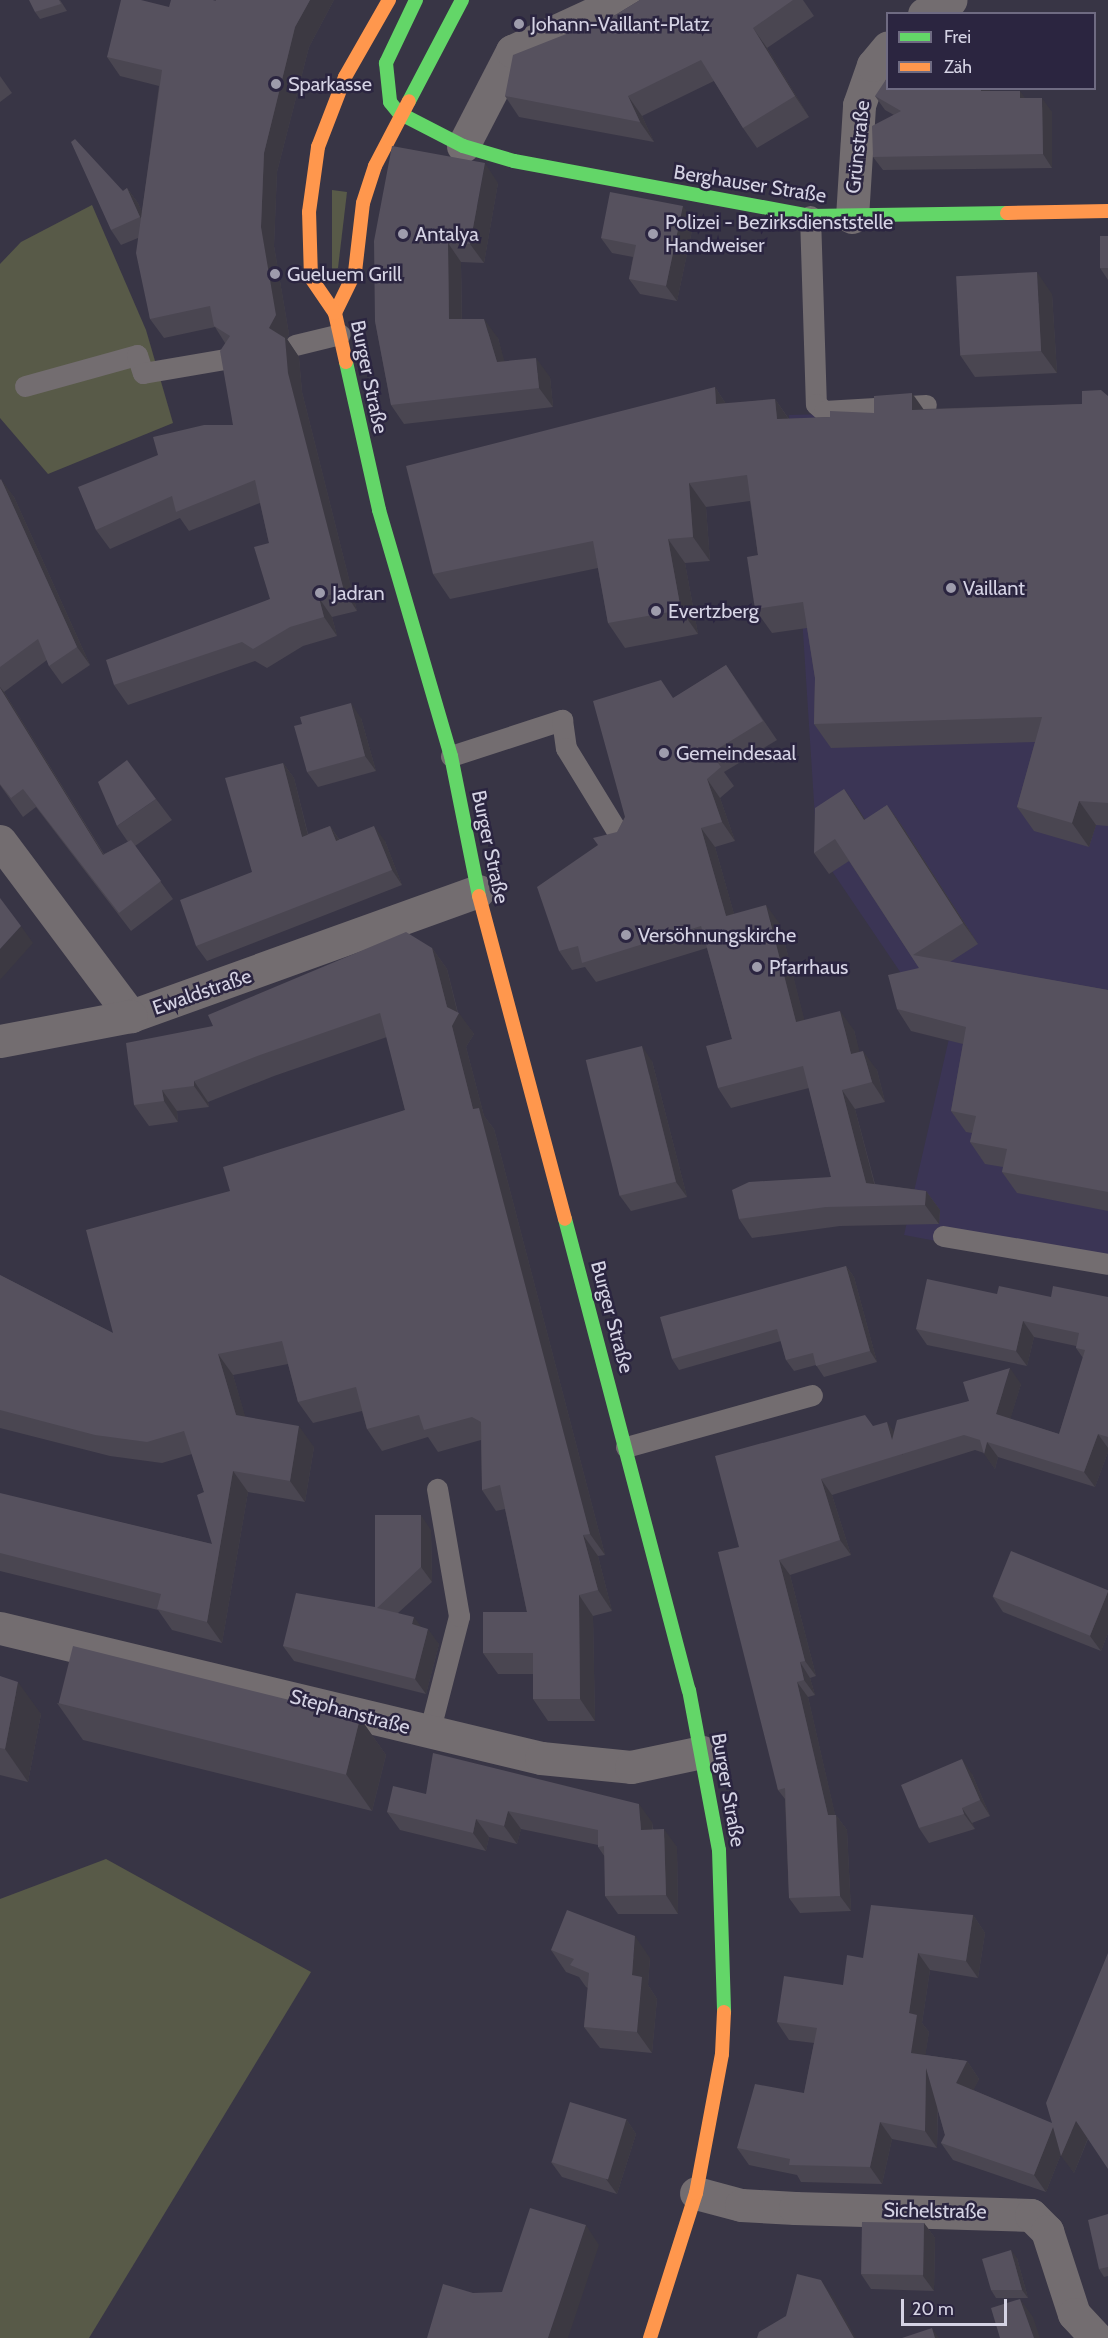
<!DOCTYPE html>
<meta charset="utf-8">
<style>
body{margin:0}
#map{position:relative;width:1108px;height:2338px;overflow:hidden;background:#383545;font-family:Cabin,sans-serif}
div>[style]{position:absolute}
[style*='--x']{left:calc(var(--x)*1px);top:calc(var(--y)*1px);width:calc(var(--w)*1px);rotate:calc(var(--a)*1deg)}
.built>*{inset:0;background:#3b3555}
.green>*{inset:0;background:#585a48}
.lane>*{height:21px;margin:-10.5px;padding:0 10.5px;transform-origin:10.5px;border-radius:10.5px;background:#736d70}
.street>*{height:33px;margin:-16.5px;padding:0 16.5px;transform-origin:16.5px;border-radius:16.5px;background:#736d70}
.fast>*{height:14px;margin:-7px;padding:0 7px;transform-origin:7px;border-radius:7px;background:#63d668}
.slow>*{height:14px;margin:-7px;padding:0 7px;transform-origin:7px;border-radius:7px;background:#ff974d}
.wall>*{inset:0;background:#4a4651}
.shaded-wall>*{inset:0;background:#3c3942}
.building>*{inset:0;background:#56515e;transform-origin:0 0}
.dots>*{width:16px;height:16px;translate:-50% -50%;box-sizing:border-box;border:3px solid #2b2540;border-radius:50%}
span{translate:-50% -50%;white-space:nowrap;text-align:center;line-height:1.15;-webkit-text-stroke:5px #2b2540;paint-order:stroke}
.poi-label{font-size:20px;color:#d5d3e4}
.left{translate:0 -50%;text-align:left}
.street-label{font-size:20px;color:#d5d3e4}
.legend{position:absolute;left:886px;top:12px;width:210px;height:78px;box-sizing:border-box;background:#2b2540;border:2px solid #6f6b82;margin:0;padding:8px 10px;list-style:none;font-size:18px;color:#d5d3e4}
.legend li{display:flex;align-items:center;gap:12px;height:30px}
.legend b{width:30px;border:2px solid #6f6b82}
.scale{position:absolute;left:901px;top:2299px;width:106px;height:27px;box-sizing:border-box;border:3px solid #d5d3e4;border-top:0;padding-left:8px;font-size:18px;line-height:21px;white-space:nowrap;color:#d5d3e4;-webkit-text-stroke:4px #2b2540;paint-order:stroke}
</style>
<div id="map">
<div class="built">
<i style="clip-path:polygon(1104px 406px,1108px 491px,1108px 1273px,904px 1235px,964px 973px,911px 988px,817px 849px,789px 415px)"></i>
</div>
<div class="green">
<i style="clip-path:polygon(332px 190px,347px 192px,338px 268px,332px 272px)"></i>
<i style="clip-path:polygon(92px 205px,146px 330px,173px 423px,48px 474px,0 418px,0 264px,21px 242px)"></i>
<i style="clip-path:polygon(106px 1859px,311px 1972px,89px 2338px,0 2338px,0 1899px)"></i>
</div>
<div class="lane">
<i style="--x:810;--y:216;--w:188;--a:88.2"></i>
<i style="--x:816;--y:404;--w:11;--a:41"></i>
<i style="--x:824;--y:411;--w:102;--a:-3.4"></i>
<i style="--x:295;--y:345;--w:46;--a:-13.7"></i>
<i style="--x:25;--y:386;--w:116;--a:-15.5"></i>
<i style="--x:137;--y:355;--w:19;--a:72"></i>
<i style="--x:143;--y:373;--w:89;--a:-9.7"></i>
<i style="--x:451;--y:756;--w:117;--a:-18"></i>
<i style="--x:562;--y:720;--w:28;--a:82"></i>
<i style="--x:566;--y:748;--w:109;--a:58.5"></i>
<i style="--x:943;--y:1236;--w:167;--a:9.6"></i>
<i style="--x:626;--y:1447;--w:193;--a:-15.6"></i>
<i style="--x:429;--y:1733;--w:121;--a:-75.6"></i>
<i style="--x:459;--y:1616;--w:129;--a:-99.8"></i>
</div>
<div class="street">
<i style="--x:924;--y:14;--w:30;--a:-28"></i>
<i style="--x:463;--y:146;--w:107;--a:-62.7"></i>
<i style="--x:512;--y:51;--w:122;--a:-24.7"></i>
<i style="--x:852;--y:217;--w:112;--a:-86.4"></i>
<i style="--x:859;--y:105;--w:42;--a:-70.7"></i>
<i style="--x:873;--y:65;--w:23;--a:-50"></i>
<i style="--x:0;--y:841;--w:219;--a:53.2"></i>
<i style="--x:131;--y:1016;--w:369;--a:-19.8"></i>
<i style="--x:0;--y:1041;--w:133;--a:-10.8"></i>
<i style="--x:0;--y:1628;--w:556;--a:13.51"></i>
<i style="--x:541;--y:1758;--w:90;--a:5.7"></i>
<i style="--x:631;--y:1767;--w:73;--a:-11.9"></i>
<i style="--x:696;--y:2193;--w:47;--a:14.9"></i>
<i style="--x:741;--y:2205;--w:54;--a:3.2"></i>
<i style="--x:795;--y:2208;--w:236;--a:1.7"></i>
<i style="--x:1031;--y:2215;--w:23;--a:45"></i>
<i style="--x:1047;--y:2231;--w:87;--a:72"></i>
<i style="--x:1074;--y:2314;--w:33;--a:47"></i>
</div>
<div class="fast">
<i style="--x:416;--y:0;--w:70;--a:115.5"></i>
<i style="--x:386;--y:63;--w:39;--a:84"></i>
<i style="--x:390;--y:102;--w:14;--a:51"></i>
<i style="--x:399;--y:113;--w:72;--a:27.3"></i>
<i style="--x:463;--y:146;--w:53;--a:16.4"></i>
<i style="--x:514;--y:161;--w:301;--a:10.5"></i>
<i style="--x:810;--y:216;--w:197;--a:-0.9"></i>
<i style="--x:409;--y:101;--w:114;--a:-62.3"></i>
<i style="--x:346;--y:362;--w:152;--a:77.4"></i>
<i style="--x:379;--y:510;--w:256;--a:73.7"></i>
<i style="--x:451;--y:756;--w:143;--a:78.7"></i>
<i style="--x:565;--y:1219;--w:487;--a:75.3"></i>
<i style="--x:689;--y:1690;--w:163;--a:79.4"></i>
<i style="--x:719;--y:1850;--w:162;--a:88.2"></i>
</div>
<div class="slow">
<i style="--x:1007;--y:213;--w:101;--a:-1.1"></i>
<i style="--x:335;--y:313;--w:46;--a:-64"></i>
<i style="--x:355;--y:272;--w:69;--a:-83.4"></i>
<i style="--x:363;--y:203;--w:39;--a:-72"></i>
<i style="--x:375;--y:166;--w:73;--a:-62.4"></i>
<i style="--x:346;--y:362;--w:50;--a:-102.7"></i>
<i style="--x:335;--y:313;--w:42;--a:-124.4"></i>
<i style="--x:311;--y:278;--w:66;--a:-91.7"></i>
<i style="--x:309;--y:212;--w:66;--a:-82.1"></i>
<i style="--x:318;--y:147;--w:75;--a:-68.9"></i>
<i style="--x:345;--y:77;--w:89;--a:-60.3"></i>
<i style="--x:479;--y:896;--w:334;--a:75.1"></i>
<i style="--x:650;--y:2338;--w:152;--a:-72.4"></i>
<i style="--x:696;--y:2193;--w:141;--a:-79.4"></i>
<i style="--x:722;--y:2054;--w:42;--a:-87.3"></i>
</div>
<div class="wall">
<i style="clip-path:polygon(60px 0,67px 11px,40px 19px,35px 12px)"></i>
<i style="clip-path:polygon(216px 0,334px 0,309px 47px,277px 172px,274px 246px,289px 334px,287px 339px,299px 357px,302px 392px,357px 611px,332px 617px,337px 636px,303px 646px,267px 668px,255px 661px,128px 705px,114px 685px,270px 599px,269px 543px,260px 503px,189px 531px,180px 518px,110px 549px,96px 530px,233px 425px,225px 343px,215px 327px,164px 338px,150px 319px,138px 238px,121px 245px,111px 230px,123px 191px,127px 188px,138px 203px,142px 212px,159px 86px,120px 76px,107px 57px)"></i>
<i style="clip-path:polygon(640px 0,803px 0,814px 16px,767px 48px,809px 117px,757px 148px,743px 128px,714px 81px,642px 116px,654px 142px,519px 117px,505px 96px,617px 14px)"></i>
<i style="clip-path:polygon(0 76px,12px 93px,0 102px)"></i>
<i style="clip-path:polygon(990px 91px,1025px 98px,1052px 112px,1052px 168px,883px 170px,873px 157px,894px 115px,885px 110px,875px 96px)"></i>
<i style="clip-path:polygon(498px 183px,484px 263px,461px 262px,462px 319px,498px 338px,504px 362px,550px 377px,553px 407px,404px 424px,391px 405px,375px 321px)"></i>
<i style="clip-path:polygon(694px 221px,677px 301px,640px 294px,629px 279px,633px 257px,612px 253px,601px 238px)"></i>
<i style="clip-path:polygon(1108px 236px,1108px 280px,1100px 268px)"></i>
<i style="clip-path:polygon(1052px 294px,1057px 373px,975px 377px,960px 355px)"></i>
<i style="clip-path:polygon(715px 387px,726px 404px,775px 399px,789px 419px,830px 417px,924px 409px,1082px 404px,1108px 396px,1108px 826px,1096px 825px,1089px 847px,1034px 831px,1017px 807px,1035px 742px,831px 748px,814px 724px,815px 678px,807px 628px,772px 633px,755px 609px,758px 555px,750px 501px,706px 507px,710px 561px,685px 563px,698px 634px,625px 648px,608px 623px,598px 568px,450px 599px,433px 574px)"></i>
<i style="clip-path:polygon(0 480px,14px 497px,90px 665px,62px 684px,49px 666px,47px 660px,4px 692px,104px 854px,128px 842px,117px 826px,156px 799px,172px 820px,135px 846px,173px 899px,131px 931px,36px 807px,23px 817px,0 785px)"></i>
<i style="clip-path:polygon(726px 665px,777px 740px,724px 772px,734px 786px,720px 798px,735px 841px,715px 847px,734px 914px,780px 924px,804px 1020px,854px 1030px,859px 1052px,877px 1070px,885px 1102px,855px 1109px,875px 1184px,926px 1191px,940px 1210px,939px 1224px,840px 1226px,752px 1238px,739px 1219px,831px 1177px,809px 1088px,731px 1108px,718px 1088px,732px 1039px,707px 948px,596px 982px,585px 967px,572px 970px,559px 951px,625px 817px,674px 698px)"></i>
<i style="clip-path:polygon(361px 718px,376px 771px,318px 787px,307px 772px,302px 724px)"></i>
<i style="clip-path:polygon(283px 763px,294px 778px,308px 834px,330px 826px,339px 839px,385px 841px,402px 885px,207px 961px,196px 946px,252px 872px)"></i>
<i style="clip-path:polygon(844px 789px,865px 820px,887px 805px,902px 826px,978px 944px,950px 962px,1108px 990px,1108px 1211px,1017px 1193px,1002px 1172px,1003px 1167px,985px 1164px,970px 1142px,972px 1133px,966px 1132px,951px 1111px,963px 1044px,911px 1031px,897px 1009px,919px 968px,849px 861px,829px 874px,814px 853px)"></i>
<i style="clip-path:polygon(432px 948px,447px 969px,458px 1013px,474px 1034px,466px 1047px,484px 1116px,494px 1129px,605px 1555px,598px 1556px,612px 1611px,593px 1616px,595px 1721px,548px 1721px,533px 1699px,533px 1674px,498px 1674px,483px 1653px,527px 1612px,505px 1509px,496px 1511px,482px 1490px,481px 1440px,438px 1452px,428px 1437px,382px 1451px,367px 1429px,362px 1411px,313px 1423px,298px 1402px,288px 1364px,233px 1375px,245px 1417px,314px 1447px,305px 1502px,248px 1492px,222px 1643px,172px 1630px,158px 1610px,0 1571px,0 1494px,212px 1544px,204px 1492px,192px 1454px,162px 1463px,110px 1456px,0 1428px,0 1275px,113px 1333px,230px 1191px,405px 1110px,387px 1037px,274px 1076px,208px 1102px,209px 1107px,177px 1111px,178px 1122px,149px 1126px,134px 1105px,213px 1026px)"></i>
<i style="clip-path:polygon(652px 1061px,687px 1197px,631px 1211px,620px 1196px)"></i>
<i style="clip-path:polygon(846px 1266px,854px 1277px,877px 1362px,824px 1377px,816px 1365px,794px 1371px,786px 1360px,781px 1341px,679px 1370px,672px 1359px)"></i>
<i style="clip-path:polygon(997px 1294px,1051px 1297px,1108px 1297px,1108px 1452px,1095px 1487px,998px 1457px,995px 1469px,984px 1453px,975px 1450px,832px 1495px,851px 1555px,790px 1575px,816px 1676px,810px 1678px,815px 1695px,808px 1697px,835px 1815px,836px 1815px,847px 1830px,851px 1911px,800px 1913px,789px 1898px,785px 1799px,778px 1790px,739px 1547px,873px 1426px,894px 1432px,969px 1401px,1021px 1384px,1010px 1419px,1059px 1434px,1083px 1358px,1076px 1348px,1076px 1346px,1034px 1337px,1027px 1366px,927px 1345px,916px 1329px)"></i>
<i style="clip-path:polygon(431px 1530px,432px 1582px,398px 1613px,421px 1627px,439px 1644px,426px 1694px,294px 1661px,283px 1646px,375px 1607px)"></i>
<i style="clip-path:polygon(1108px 1592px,1108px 1633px,1101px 1651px,1003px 1612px,993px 1597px)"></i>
<i style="clip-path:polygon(0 1676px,41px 1714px,28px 1782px,0 1775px)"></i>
<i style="clip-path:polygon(57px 1703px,360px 1718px,386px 1755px,372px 1811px,83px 1740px)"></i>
<i style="clip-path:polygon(972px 1774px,990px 1816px,972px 1823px,975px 1829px,929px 1843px,919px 1828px)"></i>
<i style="clip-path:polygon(426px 1794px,652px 1822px,653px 1829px,677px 1847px,678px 1914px,618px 1914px,605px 1896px,605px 1857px,598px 1847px,598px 1845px,521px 1829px,517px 1844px,489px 1837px,486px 1851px,400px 1830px,387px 1812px)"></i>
<i style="clip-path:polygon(973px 1915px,985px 1933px,978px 1978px,930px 1970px,922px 2023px,929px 2032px,925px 2055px,967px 2061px,979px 2079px,973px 2090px,1088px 2139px,1074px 2173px,1061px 2154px,1046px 2192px,953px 2160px,941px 2143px,945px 2135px,938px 2110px,937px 2148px,892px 2139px,882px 2184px,801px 2182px,797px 2175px,749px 2165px,737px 2148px,804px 2093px,814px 2043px,789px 2040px,777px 2022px,843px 1985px,863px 1958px)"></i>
<i style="clip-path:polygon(551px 1950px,650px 1958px,648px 1985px,657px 1999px,652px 2053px,600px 2048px,584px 2027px,588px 1988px,586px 1987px,579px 1977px,566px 1972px)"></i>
<i style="clip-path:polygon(626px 2119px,636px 2134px,617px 2194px,562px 2177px,551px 2162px)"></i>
<i style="clip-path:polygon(1108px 2214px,1108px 2276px,1104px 2277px,1099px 2269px)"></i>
<i style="clip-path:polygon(924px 2223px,935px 2238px,934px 2291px,871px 2289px,861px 2274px)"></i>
<i style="clip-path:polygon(1017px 2258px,1028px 2298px,996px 2298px,991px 2290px)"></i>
</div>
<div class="shaded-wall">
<i style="clip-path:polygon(310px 0,334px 0,309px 47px,277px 172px,274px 246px,289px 334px,287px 339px,299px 357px,302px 392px,357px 611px,344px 591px,269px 328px,261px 227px,264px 153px,295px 27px)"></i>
<i style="clip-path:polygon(753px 28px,767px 48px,809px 117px,795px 96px)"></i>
<i style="clip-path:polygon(981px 88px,990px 88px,991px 105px,981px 91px)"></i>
<i style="clip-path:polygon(1020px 91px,1030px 105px,1020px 98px)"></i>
<i style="clip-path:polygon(628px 96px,642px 116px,654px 142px,640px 122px)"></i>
<i style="clip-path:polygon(1042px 98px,1052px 112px,1052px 168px,1043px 154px)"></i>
<i style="clip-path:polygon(485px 163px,498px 183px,484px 263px,470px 244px)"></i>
<i style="clip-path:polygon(127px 188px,138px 203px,151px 232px,140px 217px)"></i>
<i style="clip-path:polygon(683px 206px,694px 221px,677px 301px,666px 286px)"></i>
<i style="clip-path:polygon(448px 243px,461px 262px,462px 338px,449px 319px)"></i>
<i style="clip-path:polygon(1037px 272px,1052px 294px,1057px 373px,1041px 351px)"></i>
<i style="clip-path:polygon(484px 319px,498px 338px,510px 381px,497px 362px)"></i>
<i style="clip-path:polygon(536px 358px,550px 377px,553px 407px,539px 388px)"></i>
<i style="clip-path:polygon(715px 387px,731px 412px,716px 404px)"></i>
<i style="clip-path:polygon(912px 393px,929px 417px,912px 410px)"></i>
<i style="clip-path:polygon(775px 399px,792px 424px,777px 419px)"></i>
<i style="clip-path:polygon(1px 479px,14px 497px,90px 665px,77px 647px)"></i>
<i style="clip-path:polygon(689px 483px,706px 507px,710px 561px,693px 537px)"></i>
<i style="clip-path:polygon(668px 539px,685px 563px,698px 634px,681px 610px)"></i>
<i style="clip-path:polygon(319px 598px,332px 617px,337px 636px,324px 617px)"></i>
<i style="clip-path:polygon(0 687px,4px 692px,115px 873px,103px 855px,0 688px)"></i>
<i style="clip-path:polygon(351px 703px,361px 718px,376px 771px,365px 756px)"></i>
<i style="clip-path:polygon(283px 763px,294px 778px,312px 852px,302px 837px)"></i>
<i style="clip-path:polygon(707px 779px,720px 798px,735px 841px,722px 822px)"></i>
<i style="clip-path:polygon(844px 789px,859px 810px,879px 842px,864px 820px)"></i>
<i style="clip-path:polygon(1079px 801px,1096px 825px,1089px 847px,1072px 823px)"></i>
<i style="clip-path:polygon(887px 805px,902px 826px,978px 944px,963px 923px)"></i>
<i style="clip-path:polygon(330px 826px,340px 841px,336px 841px)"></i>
<i style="clip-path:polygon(374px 826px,385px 841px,402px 885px,392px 870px)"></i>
<i style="clip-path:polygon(701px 828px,715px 847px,740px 935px,726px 916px)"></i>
<i style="clip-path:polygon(766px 905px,780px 924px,810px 1042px,796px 1022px)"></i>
<i style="clip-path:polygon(21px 926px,33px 943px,0 980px,0 949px)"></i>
<i style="clip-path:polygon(432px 948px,447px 969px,458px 1015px,459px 1013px,474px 1034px,466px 1047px,484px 1116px,494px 1129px,605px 1555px,590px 1534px,473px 1109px)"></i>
<i style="clip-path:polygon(840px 1011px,854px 1030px,865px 1073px,851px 1054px)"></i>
<i style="clip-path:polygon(642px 1046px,652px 1061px,687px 1197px,676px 1182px)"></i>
<i style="clip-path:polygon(863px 1051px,877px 1070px,885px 1102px,872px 1082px)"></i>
<i style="clip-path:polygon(194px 1081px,208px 1102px,209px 1107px,194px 1086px)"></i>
<i style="clip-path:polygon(162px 1090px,177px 1111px,178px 1122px,164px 1101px)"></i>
<i style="clip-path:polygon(842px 1090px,855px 1109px,879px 1202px,866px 1183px)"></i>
<i style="clip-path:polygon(926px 1191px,940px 1210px,939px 1224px,925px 1205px)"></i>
<i style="clip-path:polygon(846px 1266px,854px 1277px,877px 1362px,870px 1351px)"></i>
<i style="clip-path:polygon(1023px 1321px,1034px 1337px,1027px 1366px,1016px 1351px)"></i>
<i style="clip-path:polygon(218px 1354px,233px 1375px,251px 1436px,236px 1415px)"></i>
<i style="clip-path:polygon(1010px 1368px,1021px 1384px,1007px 1430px,996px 1414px)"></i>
<i style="clip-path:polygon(887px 1422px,898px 1437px,903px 1455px,892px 1440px)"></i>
<i style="clip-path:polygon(299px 1426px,314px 1447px,305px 1502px,290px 1481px)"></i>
<i style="clip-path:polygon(1098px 1434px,1108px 1448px,1108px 1452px,1095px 1487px,1084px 1472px)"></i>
<i style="clip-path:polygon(987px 1442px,998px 1457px,995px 1469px,984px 1454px)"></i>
<i style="clip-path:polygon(233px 1471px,248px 1492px,222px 1643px,207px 1622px)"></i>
<i style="clip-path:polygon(821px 1479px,832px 1495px,851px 1555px,840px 1540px)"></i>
<i style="clip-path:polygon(421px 1515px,431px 1530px,432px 1582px,421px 1567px)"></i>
<i style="clip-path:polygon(583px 1535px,598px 1556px,612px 1611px,598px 1590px)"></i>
<i style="clip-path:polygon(779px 1560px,790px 1575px,816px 1676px,805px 1661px)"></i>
<i style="clip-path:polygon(1108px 1592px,1108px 1633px,1101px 1651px,1090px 1636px)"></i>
<i style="clip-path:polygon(579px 1595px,593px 1616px,595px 1721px,580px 1699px)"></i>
<i style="clip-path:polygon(414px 1617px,425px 1632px,412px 1624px)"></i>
<i style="clip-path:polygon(428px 1629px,439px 1644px,426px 1694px,415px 1679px)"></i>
<i style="clip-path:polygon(800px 1662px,810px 1678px,815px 1695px,804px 1680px)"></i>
<i style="clip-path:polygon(18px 1682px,41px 1714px,28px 1782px,5px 1749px)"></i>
<i style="clip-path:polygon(797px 1682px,808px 1697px,837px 1823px,836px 1815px,847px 1830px,851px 1911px,840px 1896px,828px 1815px)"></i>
<i style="clip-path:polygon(360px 1718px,386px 1755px,372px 1811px,346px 1774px)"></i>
<i style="clip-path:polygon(962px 1759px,972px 1774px,990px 1816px,980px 1800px)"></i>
<i style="clip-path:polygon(639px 1804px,652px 1822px,654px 1848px,641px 1830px)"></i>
<i style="clip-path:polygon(962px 1808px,972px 1823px,975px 1829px,964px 1814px)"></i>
<i style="clip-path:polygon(508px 1811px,521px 1829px,517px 1844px,504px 1826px)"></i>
<i style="clip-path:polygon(476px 1819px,489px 1837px,486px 1851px,473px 1833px)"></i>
<i style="clip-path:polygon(664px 1829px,677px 1847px,678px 1914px,666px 1895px)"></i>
<i style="clip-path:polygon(973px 1915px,985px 1933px,978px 1978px,966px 1961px)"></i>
<i style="clip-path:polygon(635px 1936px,650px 1958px,648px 1985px,657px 1999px,652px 2053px,637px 2032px,632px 1975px)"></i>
<i style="clip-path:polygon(918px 1953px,930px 1970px,922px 2023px,929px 2032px,923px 2070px,911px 2053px,909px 2013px)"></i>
<i style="clip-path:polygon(967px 2061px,979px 2079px,968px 2101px,956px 2083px)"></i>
<i style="clip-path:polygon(926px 2068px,938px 2085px,937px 2148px,925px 2131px)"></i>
<i style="clip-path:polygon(626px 2119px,636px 2134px,617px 2194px,606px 2179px)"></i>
<i style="clip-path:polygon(1076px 2121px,1088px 2138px,1074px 2173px,1061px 2156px)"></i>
<i style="clip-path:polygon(880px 2122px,892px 2139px,882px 2184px,870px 2167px)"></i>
<i style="clip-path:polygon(1053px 2127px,1065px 2144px,1046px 2192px,1034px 2175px)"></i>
<i style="clip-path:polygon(924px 2223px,935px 2238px,934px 2291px,923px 2276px)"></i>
<i style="clip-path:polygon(586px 2225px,599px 2245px,568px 2338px,548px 2338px)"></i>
<i style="clip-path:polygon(1011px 2250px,1017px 2258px,1028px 2298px,1022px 2290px)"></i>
<i style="clip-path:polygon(821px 2280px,834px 2299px,856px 2338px,854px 2338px)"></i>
<i style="clip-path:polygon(1020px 2299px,1033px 2317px,1040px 2338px,1034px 2338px)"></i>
<i style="clip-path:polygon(932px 2328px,939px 2338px,935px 2338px)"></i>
</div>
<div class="building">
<i style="clip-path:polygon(29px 0,59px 0,61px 4px,35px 12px)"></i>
<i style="clip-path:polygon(121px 0,141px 0,169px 7px,171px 0,213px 0,216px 1px,216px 0,310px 0,295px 27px,264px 153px,261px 227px,276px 315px,269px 328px,285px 338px,288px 373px,344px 591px,319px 598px,324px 617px,290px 627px,253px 649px,242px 642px,114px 685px,106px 660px,270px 599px,254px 547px,269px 543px,255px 480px,176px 512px,172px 496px,96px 530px,78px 487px,158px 455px,153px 437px,204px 425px,233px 425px,220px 351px,230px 336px,214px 326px,210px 306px,150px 319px,136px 253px,162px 70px,107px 57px)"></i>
<i style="clip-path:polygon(640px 0,793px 0,753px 28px,795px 96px,743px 128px,701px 60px,628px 96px,640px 122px,505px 96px,513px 55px,617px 14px)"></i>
<i style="clip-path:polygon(887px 78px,888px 88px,981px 88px,981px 91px,1020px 91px,1020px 98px,1042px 98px,1043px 154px,873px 157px,872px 126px,901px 111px,875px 96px)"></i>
<i style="clip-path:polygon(75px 139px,123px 191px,127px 188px,140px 217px,111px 230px,71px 142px)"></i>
<i style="clip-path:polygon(392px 146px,485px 163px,470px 244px,448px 243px,449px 319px,484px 319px,497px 362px,536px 358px,539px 388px,391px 405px,375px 321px,374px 241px)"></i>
<i style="clip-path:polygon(610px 192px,683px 206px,666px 286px,629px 279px,636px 245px,601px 238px)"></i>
<i style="left:1100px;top:236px;width:8px;height:32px"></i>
<i style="left:1037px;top:272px;width:79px;height:81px;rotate:87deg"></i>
<i style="clip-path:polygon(715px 387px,716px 404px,775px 399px,777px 419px,830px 417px,830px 411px,874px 413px,874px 396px,912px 393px,912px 410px,1082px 404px,1082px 391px,1101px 390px,1108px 396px,1108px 803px,1079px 801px,1072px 823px,1017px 807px,1042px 717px,814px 724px,815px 678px,803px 602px,755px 609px,747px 557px,758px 555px,747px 475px,689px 483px,693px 537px,668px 539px,681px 610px,608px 623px,593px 541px,433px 574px,406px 466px)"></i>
<i style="clip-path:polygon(1px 479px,77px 647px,49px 666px,38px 639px,0 667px,0 480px)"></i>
<i style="clip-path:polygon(726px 665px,763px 721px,711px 753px,721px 767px,707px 779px,722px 822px,701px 828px,726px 916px,766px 905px,796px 1022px,840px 1011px,851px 1054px,863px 1051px,872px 1082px,842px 1090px,866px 1183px,926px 1191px,925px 1205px,826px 1207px,739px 1219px,732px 1190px,749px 1182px,831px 1177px,803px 1066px,718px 1088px,706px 1046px,732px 1039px,701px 926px,582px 963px,578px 946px,559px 951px,537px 887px,598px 845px,593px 838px,617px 832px,625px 817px,593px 701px,661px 680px,673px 698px)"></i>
<i style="clip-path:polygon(0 688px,103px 855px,131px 840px,161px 881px,119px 913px,23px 789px,11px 798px,0 784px)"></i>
<i style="clip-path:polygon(351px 703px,365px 756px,307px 772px,294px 726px,302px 724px,300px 717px)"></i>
<i style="clip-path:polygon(127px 760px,156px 799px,117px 826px,98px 782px)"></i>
<i style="clip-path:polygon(283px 763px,302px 837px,330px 826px,336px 841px,374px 826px,392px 870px,196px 946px,180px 900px,252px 872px,225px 778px)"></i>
<i style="clip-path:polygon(844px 789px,864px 820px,887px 805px,963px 923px,913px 955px,1108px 990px,1108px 1192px,1002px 1172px,1007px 1149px,970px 1142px,976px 1116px,951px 1111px,966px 1027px,897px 1009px,888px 975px,919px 968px,835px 839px,814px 853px,815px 808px)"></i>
<i style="clip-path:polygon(0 898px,21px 926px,0 949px)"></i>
<i style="clip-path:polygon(406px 932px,432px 948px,447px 1007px,459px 1013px,452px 1026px,473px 1109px,479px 1108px,590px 1534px,583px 1535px,598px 1590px,579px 1595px,580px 1699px,533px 1699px,533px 1653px,483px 1653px,483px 1612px,527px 1612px,500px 1485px,482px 1490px,481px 1422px,472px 1417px,424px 1430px,419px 1415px,367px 1429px,356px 1387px,298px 1402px,282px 1341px,218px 1354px,236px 1415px,299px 1426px,290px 1481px,233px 1471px,207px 1622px,157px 1609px,161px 1594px,0 1553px,0 1493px,212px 1544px,197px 1495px,204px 1492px,184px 1431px,147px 1442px,95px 1435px,0 1410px,0 1275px,113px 1333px,86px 1230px,230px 1191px,223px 1167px,405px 1110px,380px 1013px,260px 1055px,194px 1081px,194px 1086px,162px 1090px,164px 1101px,134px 1105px,126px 1043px,213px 1026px,208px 1015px)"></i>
<i style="left:642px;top:1046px;width:140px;height:58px;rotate:76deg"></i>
<i style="clip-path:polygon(846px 1266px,870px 1351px,816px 1366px,813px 1353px,786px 1360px,777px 1329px,672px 1359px,660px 1317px)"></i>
<i style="clip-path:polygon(927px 1279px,997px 1294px,999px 1286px,1051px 1297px,1053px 1286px,1108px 1297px,1108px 1437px,1098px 1434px,1084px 1472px,987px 1442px,984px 1454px,980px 1440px,964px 1435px,821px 1479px,840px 1540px,779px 1560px,805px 1661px,800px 1662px,804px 1680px,797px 1682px,828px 1815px,836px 1815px,840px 1896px,789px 1898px,785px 1788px,778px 1790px,718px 1552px,739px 1547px,715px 1456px,865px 1415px,873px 1426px,887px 1422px,892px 1440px,897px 1420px,969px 1401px,963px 1382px,1010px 1368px,996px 1414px,1059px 1434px,1085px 1350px,1076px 1348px,1079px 1333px,1023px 1321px,1016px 1351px,916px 1329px)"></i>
<i style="clip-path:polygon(375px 1515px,421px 1515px,421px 1567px,377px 1608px,414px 1617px,412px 1624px,428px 1629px,415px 1679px,283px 1646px,296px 1593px,375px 1607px)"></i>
<i style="left:1011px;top:1551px;width:105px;height:49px;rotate:22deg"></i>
<i style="left:73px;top:1646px;width:296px;height:59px;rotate:14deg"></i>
<i style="clip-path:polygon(0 1676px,18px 1682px,5px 1749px,0 1748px)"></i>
<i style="clip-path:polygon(433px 1753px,639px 1804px,641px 1830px,664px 1829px,666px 1895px,605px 1896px,604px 1846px,598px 1847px,598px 1830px,508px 1811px,504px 1826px,476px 1819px,473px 1833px,387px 1812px,393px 1786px,426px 1794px)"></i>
<i style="clip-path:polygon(962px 1759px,980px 1800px,962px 1808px,964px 1814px,919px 1828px,901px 1785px)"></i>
<i style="clip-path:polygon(871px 1905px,973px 1915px,966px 1961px,918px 1953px,909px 2013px,917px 2015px,911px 2053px,967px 2061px,956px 2083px,1052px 2123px,1046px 2103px,1108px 1953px,1108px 2169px,1076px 2121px,1061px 2156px,1053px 2127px,1034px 2175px,941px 2143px,945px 2135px,926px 2068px,925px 2131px,880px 2122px,870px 2167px,789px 2165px,790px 2159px,737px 2148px,755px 2084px,804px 2093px,817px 2028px,777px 2022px,784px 1976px,843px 1985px,847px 1955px,863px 1958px)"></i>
<i style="clip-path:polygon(567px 1910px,635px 1936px,632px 1975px,642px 1977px,637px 2032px,584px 2027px,589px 1973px,570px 1965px,574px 1959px,551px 1950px)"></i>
<i style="left:570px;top:2102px;width:59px;height:63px;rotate:17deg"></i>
<i style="clip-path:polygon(530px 2208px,586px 2225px,548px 2338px,427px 2338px,443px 2284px,473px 2293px,502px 2292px)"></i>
<i style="clip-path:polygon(1108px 2214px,1108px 2267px,1099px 2269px,1088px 2220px)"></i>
<i style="left:862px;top:2222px;width:62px;height:52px;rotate:1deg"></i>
<i style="clip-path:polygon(1011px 2250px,1022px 2290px,991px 2290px,982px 2259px)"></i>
<i style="clip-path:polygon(797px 2274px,821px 2280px,854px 2338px,757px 2338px,759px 2332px,786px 2316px)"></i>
<i style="clip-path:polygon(1020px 2299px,1034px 2338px,1000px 2338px,991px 2308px)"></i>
<i style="clip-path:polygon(932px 2328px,935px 2338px,902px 2338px)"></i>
</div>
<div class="dots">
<i style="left:519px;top:24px;background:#9e9cac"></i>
<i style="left:276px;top:84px;background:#9e9cac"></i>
<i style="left:403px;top:234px;background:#9e9cac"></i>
<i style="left:653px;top:234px;background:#9e9cac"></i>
<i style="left:275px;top:274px;background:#9e9cac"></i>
<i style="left:951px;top:588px;background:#9e9cac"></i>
<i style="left:320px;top:593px;background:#9e9cac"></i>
<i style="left:656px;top:611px;background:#9e9cac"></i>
<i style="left:664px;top:753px;background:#9e9cac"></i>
<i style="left:626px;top:935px;background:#9e9cac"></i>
<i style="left:757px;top:967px;background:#9e9cac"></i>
</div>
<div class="poi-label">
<span class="left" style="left:531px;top:24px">Johann-Vaillant-Platz</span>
<span class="left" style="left:288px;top:84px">Sparkasse</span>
<span class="left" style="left:665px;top:234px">Polizei - Bezirksdienststelle<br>Handweiser</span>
<span class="left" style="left:415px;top:234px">Antalya</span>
<span class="left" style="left:287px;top:274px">Gueluem Grill</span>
<span class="left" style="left:963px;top:588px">Vaillant</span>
<span class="left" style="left:332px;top:593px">Jadran</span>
<span class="left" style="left:668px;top:611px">Evertzberg</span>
<span class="left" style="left:676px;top:753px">Gemeindesaal</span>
<span class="left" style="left:638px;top:935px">Versöhnungskirche</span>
<span class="left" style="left:769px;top:967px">Pfarrhaus</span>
</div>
<div class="street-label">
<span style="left:858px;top:147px;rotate:-84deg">Grünstraße</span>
<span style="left:750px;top:184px;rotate:9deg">Berghauser Straße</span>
<span style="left:369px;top:377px;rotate:78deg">Burger Straße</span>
<span style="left:490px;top:847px;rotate:78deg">Burger Straße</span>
<span style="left:202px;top:992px;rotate:-19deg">Ewaldstraße</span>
<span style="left:612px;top:1317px;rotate:75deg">Burger Straße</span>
<span style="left:350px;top:1712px;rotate:15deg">Stephanstraße</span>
<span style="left:728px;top:1790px;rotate:80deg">Burger Straße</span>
<span style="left:935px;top:2211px;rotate:1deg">Sichelstraße</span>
</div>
<ul class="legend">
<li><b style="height:8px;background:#63d668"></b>Frei</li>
<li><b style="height:8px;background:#ff974d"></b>Zäh</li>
</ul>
<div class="scale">20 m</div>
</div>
